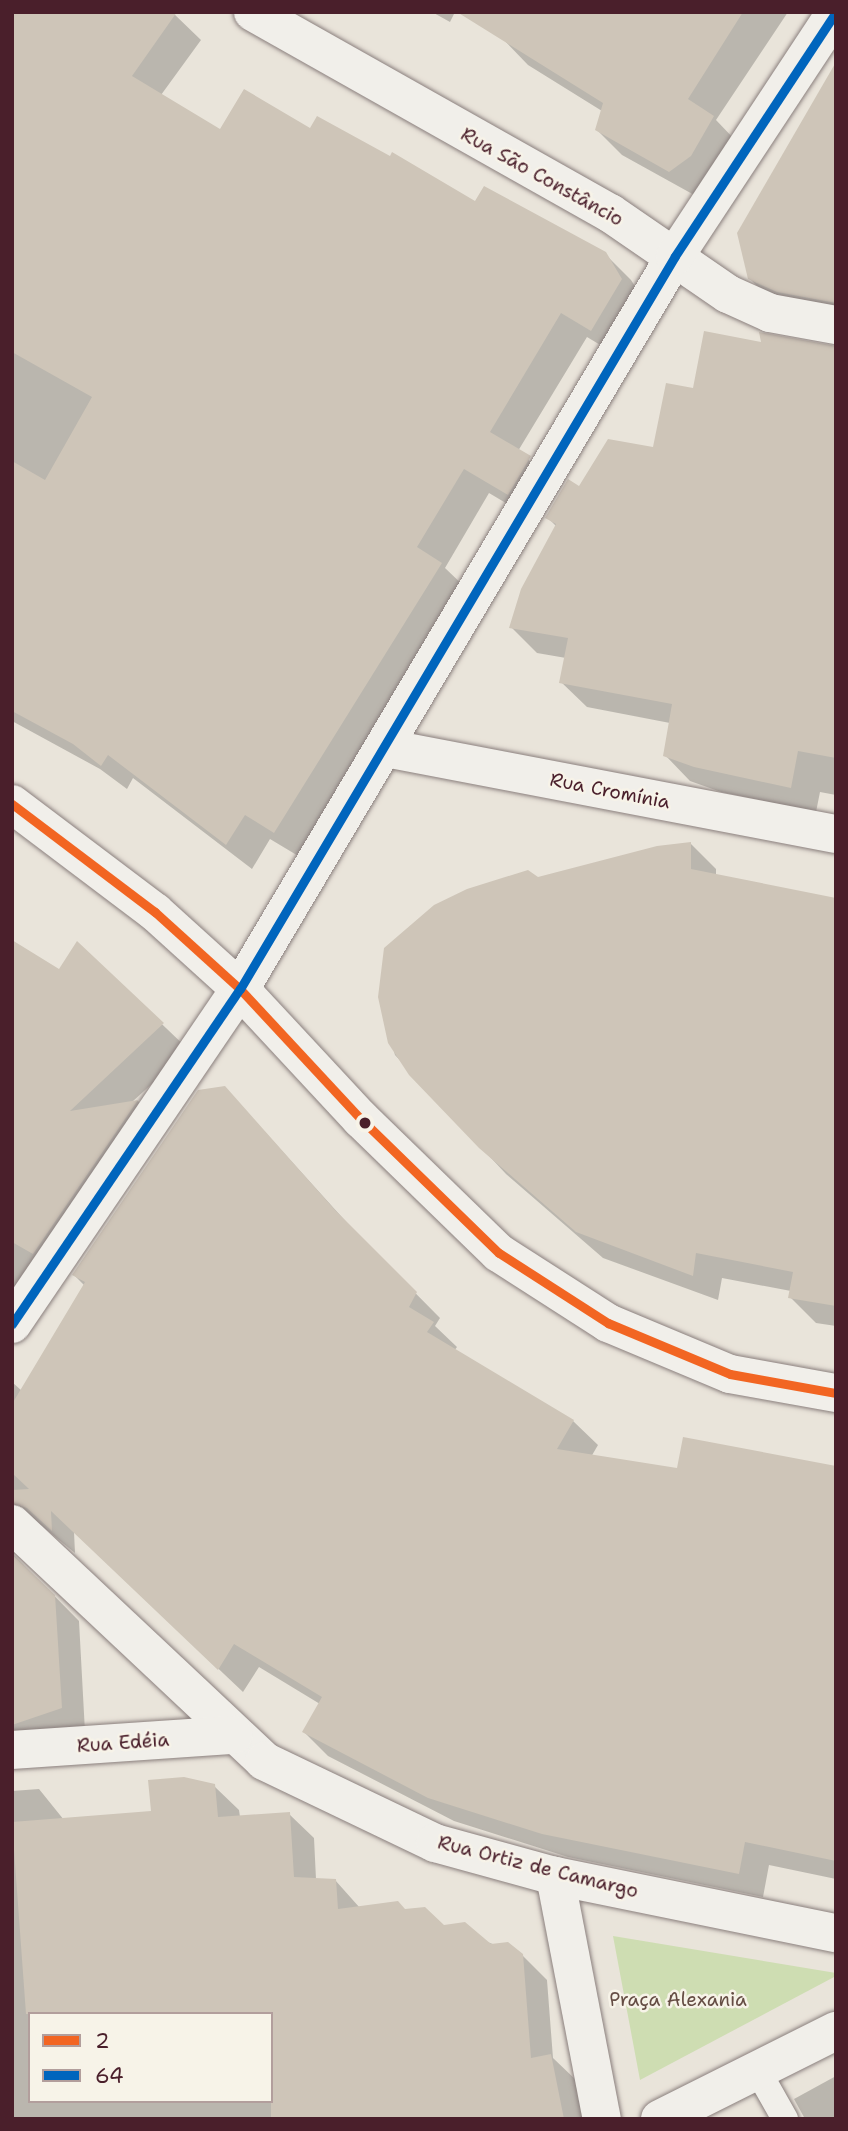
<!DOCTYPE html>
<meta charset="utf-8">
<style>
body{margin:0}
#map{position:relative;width:848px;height:2131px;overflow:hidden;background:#e9e4da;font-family:"Shantell Sans",sans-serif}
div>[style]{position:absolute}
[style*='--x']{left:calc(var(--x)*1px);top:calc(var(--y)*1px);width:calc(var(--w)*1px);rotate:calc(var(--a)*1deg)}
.green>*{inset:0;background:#ceddb2}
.shadow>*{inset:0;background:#0003}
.building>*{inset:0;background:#cec5b8}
.roads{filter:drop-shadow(0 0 2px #8a7f7d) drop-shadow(0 0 2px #8a7f7d)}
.service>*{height:26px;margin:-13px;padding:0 13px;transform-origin:13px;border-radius:13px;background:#f1efea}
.minor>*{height:38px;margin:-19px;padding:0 19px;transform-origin:19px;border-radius:19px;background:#f1efea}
.bus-1>*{height:9px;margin:-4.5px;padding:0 4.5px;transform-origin:4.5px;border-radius:4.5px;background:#f26522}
.bus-2>*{height:9px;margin:-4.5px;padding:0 4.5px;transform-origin:4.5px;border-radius:4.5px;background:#0065bd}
.dots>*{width:19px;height:19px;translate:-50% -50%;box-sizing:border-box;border:4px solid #f7f3e8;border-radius:50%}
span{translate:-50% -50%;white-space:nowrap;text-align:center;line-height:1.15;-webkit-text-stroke:5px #f7f3e8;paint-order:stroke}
.street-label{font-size:19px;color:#4a1f2b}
.park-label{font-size:19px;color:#654d44}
.frame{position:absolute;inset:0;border:14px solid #4a1f2b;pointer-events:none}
.legend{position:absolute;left:28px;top:2012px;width:245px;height:91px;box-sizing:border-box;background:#f7f3e8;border:2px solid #b29e9c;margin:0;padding:9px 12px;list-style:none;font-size:21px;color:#4a1f2b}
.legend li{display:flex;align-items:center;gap:14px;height:35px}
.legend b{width:35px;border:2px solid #b29e9c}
</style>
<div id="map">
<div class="green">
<i style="clip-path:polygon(613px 1936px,836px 1973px,836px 1976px,640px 2080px)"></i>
</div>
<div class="shadow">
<i style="clip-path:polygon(12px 12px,172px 12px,201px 40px,161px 95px,220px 132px,343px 150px,605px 254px,631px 280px,647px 305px,617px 355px,587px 337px,518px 451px,555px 483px,533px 519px,489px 493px,445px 568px,467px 589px,300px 857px,270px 839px,252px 869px,133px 778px,127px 789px,100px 769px,12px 721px)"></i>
<i style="clip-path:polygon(432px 12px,455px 12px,450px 22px)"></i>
<i style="clip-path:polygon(520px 12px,788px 12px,716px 120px,738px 143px,696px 196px,622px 155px,597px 130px,602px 111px,528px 65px,503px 39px)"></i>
<i style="clip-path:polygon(836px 67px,836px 324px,775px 304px,749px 278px)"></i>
<i style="clip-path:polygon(764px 344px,836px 347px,836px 795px,820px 792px,816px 812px,721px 792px,690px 781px,665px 755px,670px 723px,587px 707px,561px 682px,566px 658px,537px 653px,511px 627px,557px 527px,547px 517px,580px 489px,654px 449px,694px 390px)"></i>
<i style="clip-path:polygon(691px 844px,716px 869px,716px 876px,836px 900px,836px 1326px,816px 1323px,790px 1297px,791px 1291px,722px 1278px,718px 1300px,603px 1258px,506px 1174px,395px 1055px,380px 997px,538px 878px)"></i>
<i style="clip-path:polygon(12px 943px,59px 971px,77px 943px,189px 1050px,132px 1102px,138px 1101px,163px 1126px,12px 1302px)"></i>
<i style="clip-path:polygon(225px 1088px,359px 1236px,440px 1318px,435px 1326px,457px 1347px,454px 1351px,573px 1421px,598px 1445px,591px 1457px,678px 1470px,836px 1468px,836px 1879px,769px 1865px,763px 1897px,568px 1857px,454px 1821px,328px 1756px,304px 1732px,320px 1704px,259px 1667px,243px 1692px,74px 1532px,75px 1553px,42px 1526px,19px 1534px,14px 1555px,79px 1621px,85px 1732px,12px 1758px,12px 1382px,22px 1391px,85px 1286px,74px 1275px)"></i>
<i style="clip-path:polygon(evenodd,214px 1786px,239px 1810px,240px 1817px,289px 1814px,314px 1838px,316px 1879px,335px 1880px,360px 1908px,405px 1911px,522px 1955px,547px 1980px,553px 2058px,576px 2080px,583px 2119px,12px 2119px,12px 1791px,39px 1789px,64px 1820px,153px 1813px,214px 1786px,30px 2014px,271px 2014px,271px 2101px,30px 2101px,30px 2014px)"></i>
<i style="clip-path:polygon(836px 2076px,836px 2119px,805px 2119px,794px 2099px)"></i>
</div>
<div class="building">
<i style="clip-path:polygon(12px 12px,177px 12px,132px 76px,220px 129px,244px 89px,310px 128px,317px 116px,390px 156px,392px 152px,475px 201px,484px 186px,606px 252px,622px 279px,591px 331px,561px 313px,490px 432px,531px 456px,508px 495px,464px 469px,417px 547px,442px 563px,274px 833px,245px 815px,226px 845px,108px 755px,101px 766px,73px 744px,12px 711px,12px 461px,45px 480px,92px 397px,12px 352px)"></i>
<i style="clip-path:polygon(457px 12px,743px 12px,688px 99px,714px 116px,691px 156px,669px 172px,595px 130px,603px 103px)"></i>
<i style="clip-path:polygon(836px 62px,836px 303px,777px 292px,748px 279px,737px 233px)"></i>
<i style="clip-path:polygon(704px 331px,761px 342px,759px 332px,836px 346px,836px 758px,798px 751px,791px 788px,694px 767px,663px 756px,672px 704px,559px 683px,568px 638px,509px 628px,521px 589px,556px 524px,545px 518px,568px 479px,579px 486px,608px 439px,653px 447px,666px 383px,693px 388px)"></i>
<i style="clip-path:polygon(691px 842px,691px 869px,836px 898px,836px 1306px,788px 1298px,793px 1272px,696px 1253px,693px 1276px,576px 1232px,479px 1148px,409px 1075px,388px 1043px,378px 997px,384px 948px,434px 905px,467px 889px,528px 870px,538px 877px,657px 846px)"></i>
<i style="clip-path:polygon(12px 940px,59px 969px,77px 941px,164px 1023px,70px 1111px,138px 1100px,33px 1254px,12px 1242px)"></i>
<i style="clip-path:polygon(225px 1086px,335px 1210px,417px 1292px,409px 1307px,434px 1322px,427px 1332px,574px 1420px,557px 1449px,677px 1468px,683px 1437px,836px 1466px,836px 1861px,745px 1842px,739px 1874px,542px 1834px,428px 1798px,302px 1732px,322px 1697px,234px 1644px,218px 1670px,51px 1511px,52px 1531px,27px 1508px,12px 1503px,12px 1490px,29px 1489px,12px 1473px,12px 1404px,85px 1282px,72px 1275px,198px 1090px)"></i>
<i style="clip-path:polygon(12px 1554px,55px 1595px,62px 1708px,12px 1725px)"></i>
<i style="clip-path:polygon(184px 1777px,215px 1784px,218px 1817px,290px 1812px,294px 1877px,336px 1879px,338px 1909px,398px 1901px,405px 1909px,425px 1907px,444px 1925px,465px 1922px,491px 1944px,508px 1942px,523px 1954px,531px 2058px,551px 2054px,564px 2119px,271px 2119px,271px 2014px,26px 2014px,12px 1822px,151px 1811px,148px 1780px)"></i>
</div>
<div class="roads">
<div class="service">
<i style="--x:759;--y:2073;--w:53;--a:60.5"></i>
</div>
<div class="minor">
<i style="--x:253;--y:12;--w:410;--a:29.4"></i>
<i style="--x:610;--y:213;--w:143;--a:34.5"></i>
<i style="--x:728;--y:294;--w:46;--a:24.3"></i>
<i style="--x:770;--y:313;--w:67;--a:10.3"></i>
<i style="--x:385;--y:748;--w:459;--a:10.8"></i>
<i style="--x:12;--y:804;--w:179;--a:37.1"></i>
<i style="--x:155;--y:912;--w:115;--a:42.2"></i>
<i style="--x:240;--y:989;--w:178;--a:47.1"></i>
<i style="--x:361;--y:1119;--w:192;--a:44.2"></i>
<i style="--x:499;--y:1253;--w:130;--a:32.7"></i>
<i style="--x:608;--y:1323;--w:132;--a:22.7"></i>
<i style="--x:730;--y:1374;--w:108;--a:10.2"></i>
<i style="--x:12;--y:1324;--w:405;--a:-55.8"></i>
<i style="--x:240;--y:989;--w:852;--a:-59.31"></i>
<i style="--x:675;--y:256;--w:292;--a:-56.6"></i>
<i style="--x:12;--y:1524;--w:346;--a:43.2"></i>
<i style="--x:264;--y:1761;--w:190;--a:25.6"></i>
<i style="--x:435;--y:1843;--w:124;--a:15.4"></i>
<i style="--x:555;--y:1876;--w:287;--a:11.5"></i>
<i style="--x:12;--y:1750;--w:222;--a:-3.9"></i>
<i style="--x:555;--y:1876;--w:248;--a:79.1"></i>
<i style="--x:660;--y:2119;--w:197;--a:-26.6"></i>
</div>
</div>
<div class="bus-1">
<i style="--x:12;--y:804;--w:179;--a:37.1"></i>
<i style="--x:155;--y:912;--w:115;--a:42.2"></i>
<i style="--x:240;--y:989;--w:178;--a:47.1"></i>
<i style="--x:361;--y:1119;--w:192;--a:44.2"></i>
<i style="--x:499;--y:1253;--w:130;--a:32.7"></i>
<i style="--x:608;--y:1323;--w:132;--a:22.7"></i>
<i style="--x:730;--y:1374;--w:108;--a:10.2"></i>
</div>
<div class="bus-2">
<i style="--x:12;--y:1324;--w:405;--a:-55.8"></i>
<i style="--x:240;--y:989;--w:852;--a:-59.31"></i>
<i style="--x:675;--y:256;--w:292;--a:-56.6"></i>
</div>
<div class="dots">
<i style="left:365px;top:1123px;background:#4a1f2b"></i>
</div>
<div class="street-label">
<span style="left:542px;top:177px;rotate:29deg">Rua São Constâncio</span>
<span style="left:610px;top:791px;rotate:11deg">Rua Cromínia</span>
<span style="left:123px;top:1743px;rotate:-4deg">Rua Edéia</span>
<span style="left:538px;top:1867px;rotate:14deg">Rua Ortiz de Camargo</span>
</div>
<div class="park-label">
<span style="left:678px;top:2000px">Praça Alexania</span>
</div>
<div class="frame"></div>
<ul class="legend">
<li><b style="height:9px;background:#f26522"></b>2</li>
<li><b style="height:9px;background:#0065bd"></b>64</li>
</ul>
</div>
